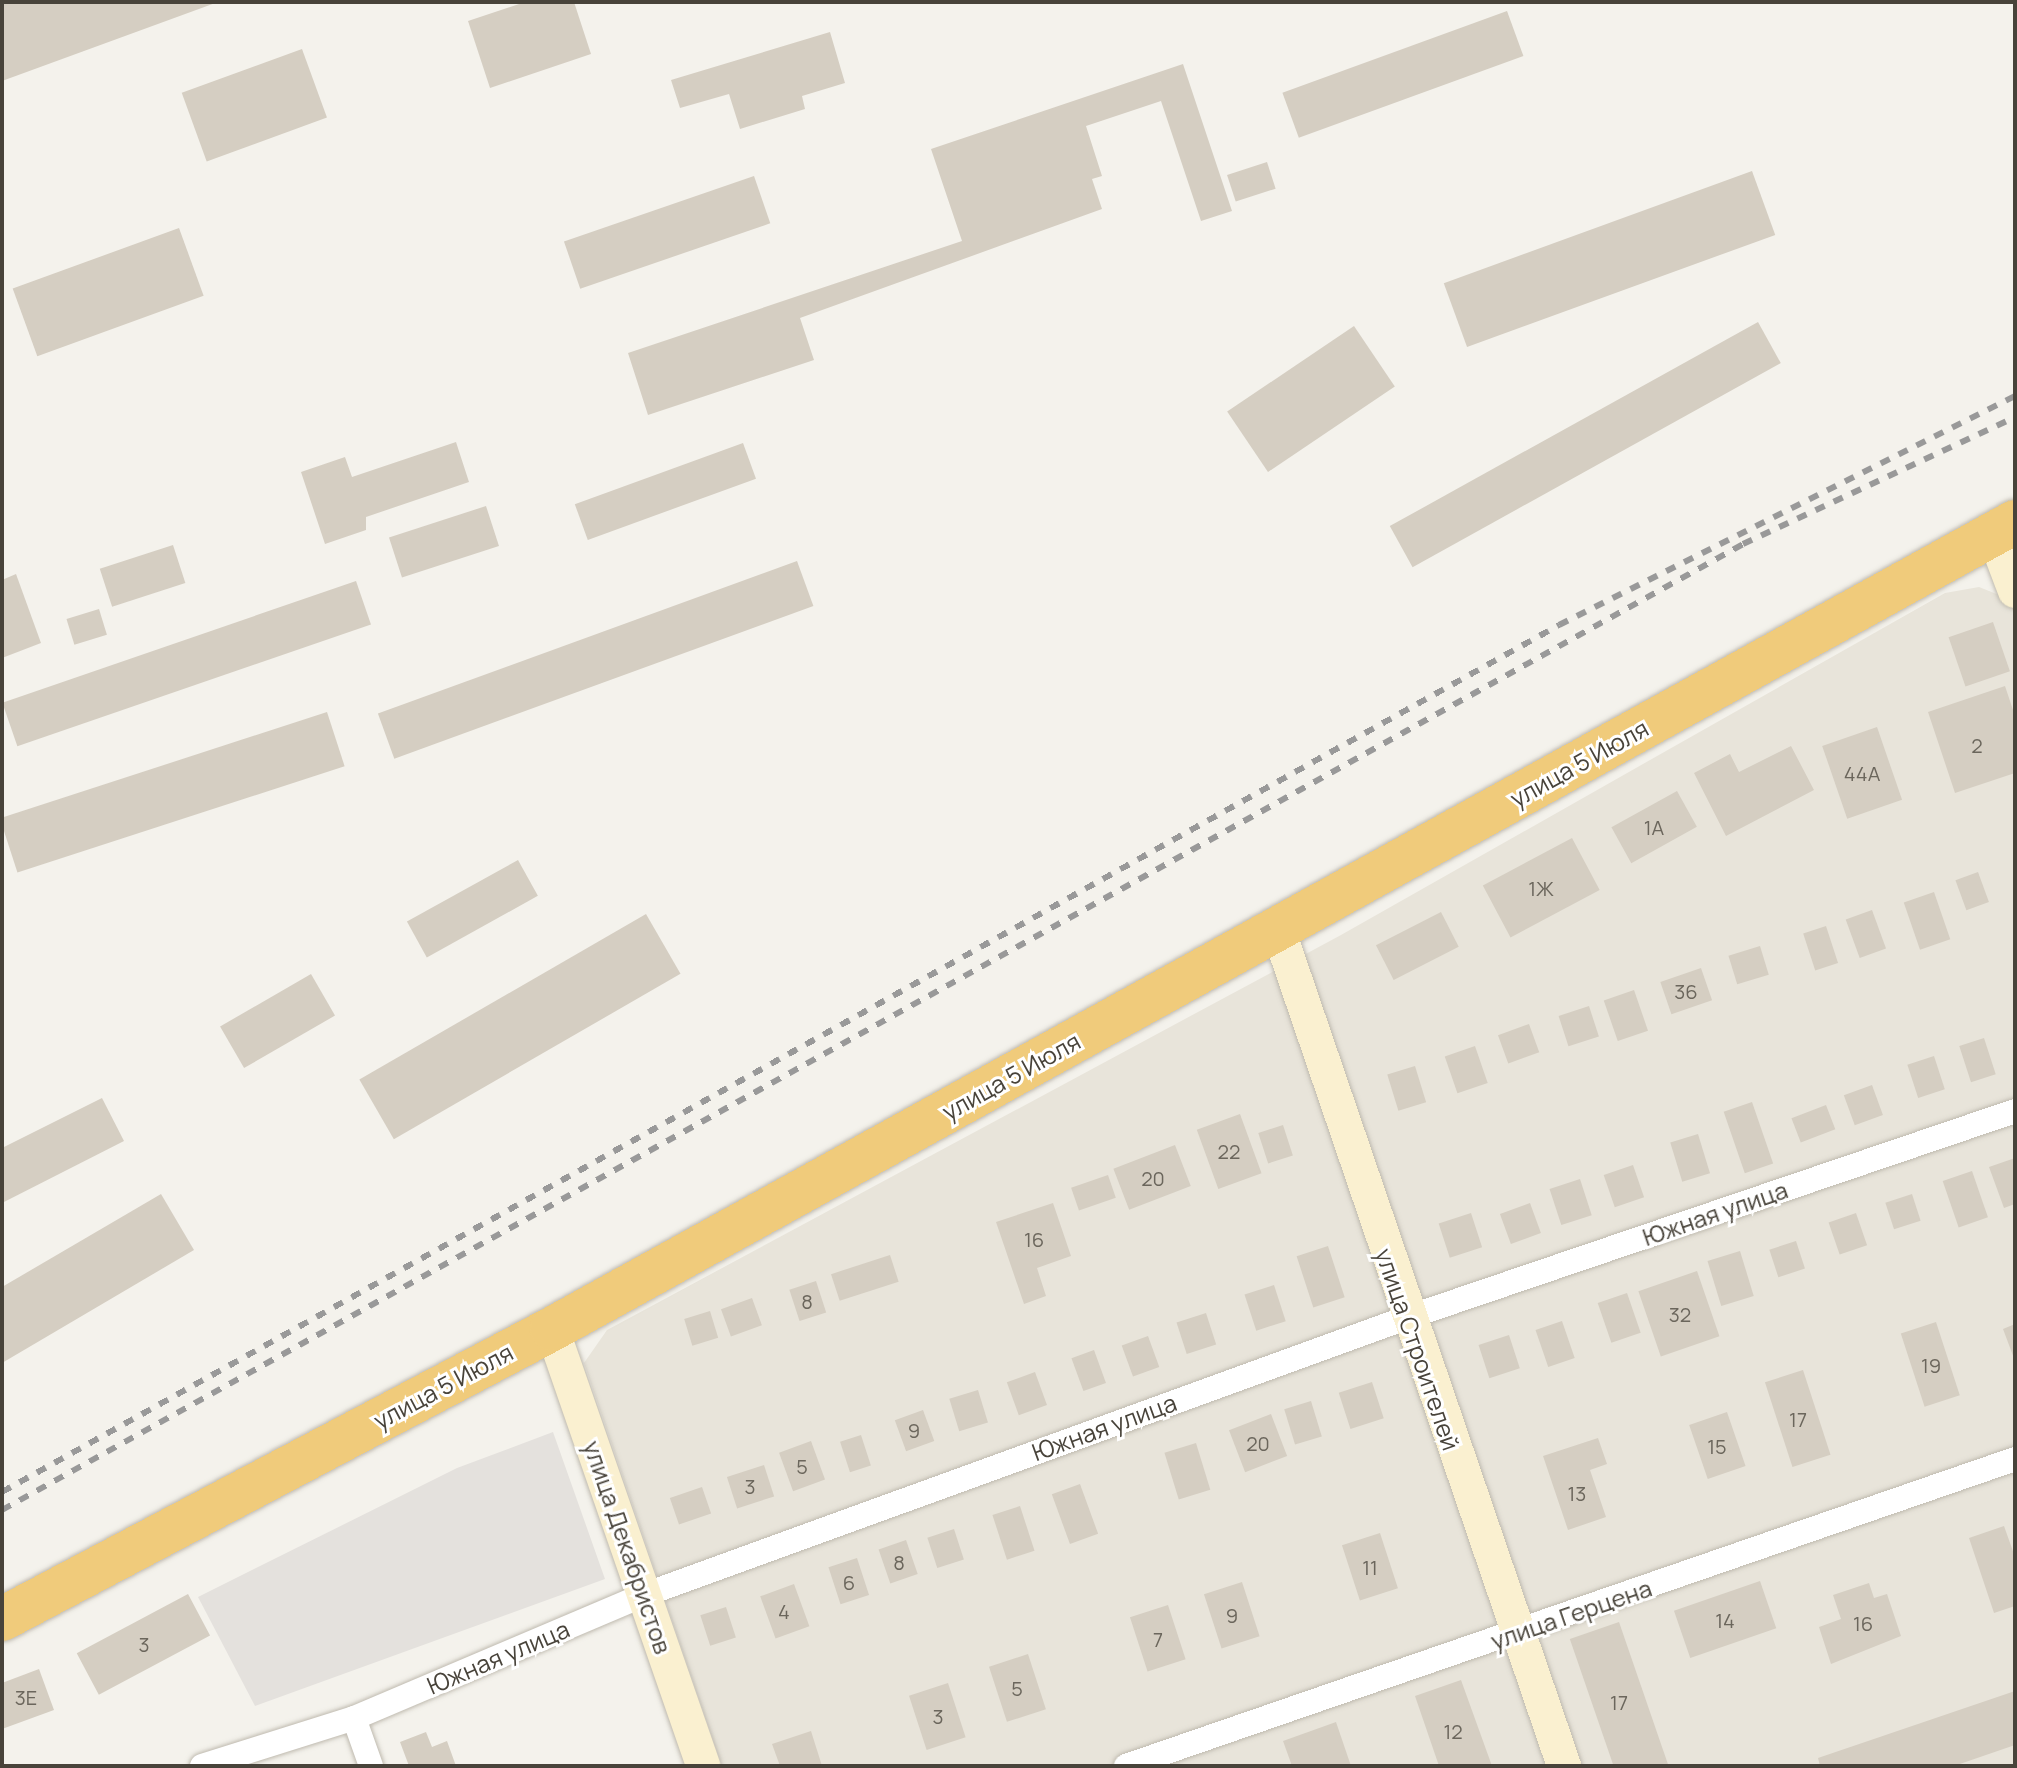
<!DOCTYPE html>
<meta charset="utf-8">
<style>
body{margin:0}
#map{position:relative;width:2017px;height:1768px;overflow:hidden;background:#f4f2ec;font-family:Manrope,sans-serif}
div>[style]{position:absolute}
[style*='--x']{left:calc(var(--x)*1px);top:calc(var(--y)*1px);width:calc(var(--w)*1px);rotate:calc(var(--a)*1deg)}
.residential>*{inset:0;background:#e8e4da}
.industrial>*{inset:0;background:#e4e1dd}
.building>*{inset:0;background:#d5cec2;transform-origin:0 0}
.roads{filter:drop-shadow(0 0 2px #bfbaaf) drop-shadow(0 0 2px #bfbaaf)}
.street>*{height:24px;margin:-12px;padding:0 12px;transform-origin:12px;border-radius:12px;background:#fff}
.secondary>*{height:34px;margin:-17px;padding:0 17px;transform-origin:17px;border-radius:17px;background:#faf0d0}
.highway>*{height:44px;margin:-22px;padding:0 22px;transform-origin:22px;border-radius:22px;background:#f0cb7b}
.rail>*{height:6px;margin-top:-3px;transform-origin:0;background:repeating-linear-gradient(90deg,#999 0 10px,transparent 0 20px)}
span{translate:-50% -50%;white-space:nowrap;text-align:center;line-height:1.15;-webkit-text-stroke:6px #fff;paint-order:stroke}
.number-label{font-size:20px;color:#6b665c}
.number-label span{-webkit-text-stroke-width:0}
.street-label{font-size:24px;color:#48433a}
.frame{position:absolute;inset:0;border:4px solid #48433a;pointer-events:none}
</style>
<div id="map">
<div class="residential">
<i style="clip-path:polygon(1979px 587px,2009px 599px,2015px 612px,2015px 1766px,722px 1766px,584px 1363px,607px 1330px,1341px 935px,1945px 593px)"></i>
</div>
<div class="industrial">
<i style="clip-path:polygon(553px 1432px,605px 1579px,255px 1706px,198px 1597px,457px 1468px)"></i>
</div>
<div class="building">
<i style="clip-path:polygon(2px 2px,218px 2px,2px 81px)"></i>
<i style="clip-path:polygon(525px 2px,574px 2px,591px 54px,490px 88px,468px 21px)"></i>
<i style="left:1507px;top:11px;width:48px;height:239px;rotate:70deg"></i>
<i style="clip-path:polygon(830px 32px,845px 83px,802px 96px,805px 109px,740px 129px,729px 94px,680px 108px,671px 80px)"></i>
<i style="left:302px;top:49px;width:73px;height:128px;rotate:70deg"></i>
<i style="clip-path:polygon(1183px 64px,1232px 211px,1201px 221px,1161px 101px,1086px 126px,1102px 176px,1092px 179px,1102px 209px,800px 318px,814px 360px,648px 415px,628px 353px,962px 241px,931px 149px)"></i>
<i style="left:1267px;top:162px;width:28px;height:42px;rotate:72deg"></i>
<i style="left:1752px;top:171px;width:68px;height:328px;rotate:70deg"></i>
<i style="left:754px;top:176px;width:50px;height:201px;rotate:71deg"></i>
<i style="left:179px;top:228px;width:72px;height:177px;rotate:70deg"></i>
<i style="left:1758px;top:322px;width:47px;height:421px;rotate:61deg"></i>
<i style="left:1354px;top:326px;width:73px;height:153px;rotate:56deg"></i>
<i style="clip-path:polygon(456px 442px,469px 482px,366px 517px,366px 530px,325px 544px,301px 472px,345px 457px,352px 477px)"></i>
<i style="left:743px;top:443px;width:38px;height:179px;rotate:70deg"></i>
<i style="left:486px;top:506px;width:42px;height:102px;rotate:72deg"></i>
<i style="left:173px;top:545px;width:40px;height:77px;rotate:72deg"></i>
<i style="left:797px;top:561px;width:48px;height:446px;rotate:70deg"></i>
<i style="clip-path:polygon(16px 574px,41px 643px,2px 658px,2px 580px)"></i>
<i style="left:356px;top:581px;width:46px;height:374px;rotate:71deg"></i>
<i style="left:99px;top:609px;width:27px;height:34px;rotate:73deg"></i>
<i style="left:1993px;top:622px;width:52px;height:47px;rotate:71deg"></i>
<i style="clip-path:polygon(2005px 686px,2015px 716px,2015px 773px,1955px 793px,1928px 712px)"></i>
<i style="left:327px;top:712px;width:57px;height:344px;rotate:72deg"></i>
<i style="left:1877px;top:727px;width:77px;height:58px;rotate:71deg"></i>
<i style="clip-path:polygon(1791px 746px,1814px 790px,1726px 836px,1694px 773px,1730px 754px,1739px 772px)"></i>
<i style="left:1677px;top:791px;width:41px;height:75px;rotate:61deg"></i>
<i style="left:1572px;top:838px;width:59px;height:101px;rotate:62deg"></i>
<i style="left:518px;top:860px;width:41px;height:127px;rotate:61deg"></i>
<i style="left:1978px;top:872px;width:32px;height:24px;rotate:70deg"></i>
<i style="left:1934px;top:892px;width:50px;height:32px;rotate:71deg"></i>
<i style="left:1872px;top:910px;width:41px;height:28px;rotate:70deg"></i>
<i style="left:1441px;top:912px;width:39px;height:73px;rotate:63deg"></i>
<i style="left:646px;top:914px;width:69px;height:331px;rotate:60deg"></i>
<i style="left:1826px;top:926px;width:39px;height:24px;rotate:72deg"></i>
<i style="left:1760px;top:946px;width:30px;height:33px;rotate:73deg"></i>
<i style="left:1701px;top:968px;width:34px;height:43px;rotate:71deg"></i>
<i style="left:311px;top:974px;width:48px;height:105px;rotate:60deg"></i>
<i style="left:1634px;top:990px;width:43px;height:32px;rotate:71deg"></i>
<i style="left:1589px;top:1006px;width:32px;height:32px;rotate:72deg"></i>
<i style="left:1529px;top:1024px;width:30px;height:33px;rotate:70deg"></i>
<i style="left:1984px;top:1038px;width:38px;height:26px;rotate:72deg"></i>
<i style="left:1475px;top:1046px;width:39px;height:32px;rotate:71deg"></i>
<i style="left:1934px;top:1056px;width:35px;height:28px;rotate:72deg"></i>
<i style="left:1415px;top:1066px;width:38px;height:29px;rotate:73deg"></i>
<i style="left:1872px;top:1085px;width:32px;height:30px;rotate:70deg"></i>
<i style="clip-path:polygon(102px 1098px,124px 1141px,2px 1203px,2px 1148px)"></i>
<i style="left:1752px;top:1102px;width:65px;height:30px;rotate:71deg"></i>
<i style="left:1826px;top:1105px;width:26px;height:37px;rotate:69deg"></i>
<i style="left:1240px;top:1114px;width:63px;height:46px;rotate:70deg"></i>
<i style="left:1283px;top:1125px;width:32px;height:26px;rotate:72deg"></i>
<i style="left:1698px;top:1134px;width:41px;height:29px;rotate:73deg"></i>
<i style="left:1175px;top:1145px;width:44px;height:66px;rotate:69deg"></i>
<i style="clip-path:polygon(2015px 1158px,2015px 1204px,2004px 1208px,1989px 1167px)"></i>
<i style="left:1633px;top:1165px;width:34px;height:31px;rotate:71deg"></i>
<i style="left:1972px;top:1171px;width:49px;height:31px;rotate:71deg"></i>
<i style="left:1108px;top:1175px;width:24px;height:39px;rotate:71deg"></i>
<i style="left:1580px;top:1179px;width:38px;height:32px;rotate:72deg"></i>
<i style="clip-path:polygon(161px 1194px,194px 1250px,2px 1363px,2px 1287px)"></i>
<i style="left:1912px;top:1194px;width:28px;height:28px;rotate:72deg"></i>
<i style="clip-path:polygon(1053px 1203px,1071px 1256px,1037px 1268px,1046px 1296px,1024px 1304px,996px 1222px)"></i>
<i style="left:1530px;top:1203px;width:32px;height:32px;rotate:70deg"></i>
<i style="left:1471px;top:1213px;width:36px;height:34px;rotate:72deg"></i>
<i style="left:1856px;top:1213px;width:34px;height:29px;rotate:71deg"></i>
<i style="left:1796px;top:1241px;width:29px;height:28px;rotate:72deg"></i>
<i style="left:1328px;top:1246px;width:54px;height:33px;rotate:72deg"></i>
<i style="left:1740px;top:1251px;width:47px;height:34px;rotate:73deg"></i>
<i style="left:890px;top:1255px;width:28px;height:62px;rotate:72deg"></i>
<i style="left:1697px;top:1271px;width:69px;height:62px;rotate:71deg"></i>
<i style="left:816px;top:1281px;width:33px;height:28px;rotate:72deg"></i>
<i style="left:1274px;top:1285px;width:38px;height:31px;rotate:72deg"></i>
<i style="left:1627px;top:1293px;width:42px;height:31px;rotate:71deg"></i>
<i style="left:752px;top:1298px;width:29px;height:33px;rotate:70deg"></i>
<i style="left:710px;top:1311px;width:28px;height:27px;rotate:73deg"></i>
<i style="left:1206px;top:1313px;width:33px;height:31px;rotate:72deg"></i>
<i style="left:1562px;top:1321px;width:39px;height:28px;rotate:71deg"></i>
<i style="left:1936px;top:1322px;width:77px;height:37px;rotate:72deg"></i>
<i style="clip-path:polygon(2015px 1324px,2015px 1361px,2003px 1329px)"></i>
<i style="left:1509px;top:1335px;width:35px;height:32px;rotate:72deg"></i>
<i style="left:1148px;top:1336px;width:33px;height:28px;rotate:70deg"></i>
<i style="left:1094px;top:1350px;width:35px;height:24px;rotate:70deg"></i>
<i style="left:1803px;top:1370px;width:89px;height:40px;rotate:72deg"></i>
<i style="left:1035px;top:1372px;width:35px;height:30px;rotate:70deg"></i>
<i style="left:1372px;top:1382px;width:38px;height:35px;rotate:72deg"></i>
<i style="left:978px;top:1390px;width:34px;height:30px;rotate:73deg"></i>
<i style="left:1311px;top:1401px;width:37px;height:28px;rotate:73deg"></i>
<i style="left:923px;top:1410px;width:33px;height:30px;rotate:70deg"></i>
<i style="left:1727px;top:1412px;width:57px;height:40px;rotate:71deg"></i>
<i style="left:1271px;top:1414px;width:45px;height:45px;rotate:69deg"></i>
<i style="left:861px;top:1435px;width:32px;height:22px;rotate:72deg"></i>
<i style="clip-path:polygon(1598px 1438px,1607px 1464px,1590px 1470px,1606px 1517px,1568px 1530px,1543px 1456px)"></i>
<i style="left:811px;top:1441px;width:41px;height:34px;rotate:70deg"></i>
<i style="left:1196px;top:1443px;width:49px;height:33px;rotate:73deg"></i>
<i style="left:764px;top:1465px;width:33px;height:39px;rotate:72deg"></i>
<i style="left:1080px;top:1484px;width:53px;height:30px;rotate:70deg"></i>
<i style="left:702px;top:1487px;width:28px;height:34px;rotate:71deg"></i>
<i style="left:1020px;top:1506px;width:47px;height:29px;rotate:72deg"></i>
<i style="clip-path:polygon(2004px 1526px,2015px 1557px,2015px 1606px,1994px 1613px,1969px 1538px)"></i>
<i style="left:954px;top:1529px;width:32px;height:28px;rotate:72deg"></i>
<i style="left:1380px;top:1533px;width:58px;height:40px;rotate:72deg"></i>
<i style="left:906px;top:1540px;width:36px;height:29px;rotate:71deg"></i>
<i style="left:857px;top:1558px;width:39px;height:30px;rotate:72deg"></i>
<i style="left:1760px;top:1581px;width:50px;height:91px;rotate:71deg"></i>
<i style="left:1242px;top:1582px;width:57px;height:40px;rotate:72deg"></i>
<i style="clip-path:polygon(1869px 1583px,1874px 1598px,1887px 1594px,1901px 1636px,1831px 1664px,1819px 1627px,1841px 1619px,1833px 1595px)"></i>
<i style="left:794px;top:1584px;width:45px;height:36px;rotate:70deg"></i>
<i style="left:188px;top:1594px;width:47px;height:126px;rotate:62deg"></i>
<i style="left:1168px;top:1605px;width:57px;height:40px;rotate:72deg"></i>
<i style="left:726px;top:1607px;width:32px;height:27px;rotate:72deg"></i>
<i style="left:1619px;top:1622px;width:152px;height:52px;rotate:71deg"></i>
<i style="left:1028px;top:1654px;width:58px;height:41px;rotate:72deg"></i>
<i style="clip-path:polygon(39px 1669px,54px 1710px,2px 1729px,2px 1683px)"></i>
<i style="clip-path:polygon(1461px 1680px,1492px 1766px,1439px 1766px,1415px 1696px)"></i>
<i style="left:948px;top:1683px;width:57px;height:41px;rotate:72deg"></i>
<i style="clip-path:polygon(2015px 1691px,2015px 1745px,1954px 1766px,1820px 1766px,1818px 1758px)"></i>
<i style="clip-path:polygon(1336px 1722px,1351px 1766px,1292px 1766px,1283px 1741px)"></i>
<i style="clip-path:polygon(811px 1731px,822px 1766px,780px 1766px,772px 1744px)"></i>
<i style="clip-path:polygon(426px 1732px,432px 1747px,447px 1741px,456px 1766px,409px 1766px,400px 1742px)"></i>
</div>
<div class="roads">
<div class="street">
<i style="--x:354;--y:1718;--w:51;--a:70.5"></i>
<i style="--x:202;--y:1766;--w:159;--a:-17.5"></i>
<i style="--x:354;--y:1718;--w:315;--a:-23"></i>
<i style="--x:644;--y:1595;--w:811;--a:-19.98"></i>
<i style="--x:1406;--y:1318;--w:643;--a:-18.77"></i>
<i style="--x:1126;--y:1766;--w:941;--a:-19.05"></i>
</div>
<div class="secondary">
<i style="--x:1993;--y:533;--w:62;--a:69.2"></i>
<i style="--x:1278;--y:929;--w:885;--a:71.13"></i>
<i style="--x:552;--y:1329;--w:462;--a:70.9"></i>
</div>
<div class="highway">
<i style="--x:2;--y:1619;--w:622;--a:-27.8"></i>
<i style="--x:552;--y:1329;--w:1671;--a:-28.88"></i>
</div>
</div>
<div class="rail">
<i style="--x:2;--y:1492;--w:1782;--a:-29.11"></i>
<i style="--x:1559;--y:625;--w:510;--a:-26.67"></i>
<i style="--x:2;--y:1510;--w:1991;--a:-29.02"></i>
<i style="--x:1743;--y:544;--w:300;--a:-25"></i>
</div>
<div class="number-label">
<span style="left:1977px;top:745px">2</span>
<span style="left:1862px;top:773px">44А</span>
<span style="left:1654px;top:827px">1А</span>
<span style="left:1541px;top:888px">1Ж</span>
<span style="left:1686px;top:991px">36</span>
<span style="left:1229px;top:1151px">22</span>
<span style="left:1153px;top:1178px">20</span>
<span style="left:1034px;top:1239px">16</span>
<span style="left:807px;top:1301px">8</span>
<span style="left:1680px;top:1314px">32</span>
<span style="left:1931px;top:1365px">19</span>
<span style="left:1798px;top:1419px">17</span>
<span style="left:914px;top:1430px">9</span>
<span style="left:1258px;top:1443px">20</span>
<span style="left:1717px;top:1446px">15</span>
<span style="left:802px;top:1466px">5</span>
<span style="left:750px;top:1486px">3</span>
<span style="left:1577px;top:1493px">13</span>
<span style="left:899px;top:1562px">8</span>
<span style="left:1370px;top:1567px">11</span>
<span style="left:849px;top:1582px">6</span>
<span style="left:784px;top:1611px">4</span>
<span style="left:1232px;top:1615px">9</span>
<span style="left:1725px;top:1620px">14</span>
<span style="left:1863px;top:1623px">16</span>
<span style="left:1158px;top:1639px">7</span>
<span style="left:144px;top:1644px">3</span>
<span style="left:1017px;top:1688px">5</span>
<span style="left:26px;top:1697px">3Е</span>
<span style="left:1619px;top:1702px">17</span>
<span style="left:938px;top:1716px">3</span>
<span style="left:1453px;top:1731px">12</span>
</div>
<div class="street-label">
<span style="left:1579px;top:763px;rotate:-29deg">улица 5 Июля</span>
<span style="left:1011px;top:1076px;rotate:-29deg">улица 5 Июля</span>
<span style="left:1715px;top:1213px;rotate:-19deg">Южная улица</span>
<span style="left:1418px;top:1349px;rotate:71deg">улица Строителей</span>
<span style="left:443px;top:1386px;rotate:-28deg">улица 5 Июля</span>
<span style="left:1104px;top:1427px;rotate:-20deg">Южная улица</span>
<span style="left:628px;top:1547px;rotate:71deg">улица Декабристов</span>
<span style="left:1571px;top:1614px;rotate:-19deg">улица Герцена</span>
<span style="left:498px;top:1657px;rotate:-23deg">Южная улица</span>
</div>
<div class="frame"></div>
</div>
